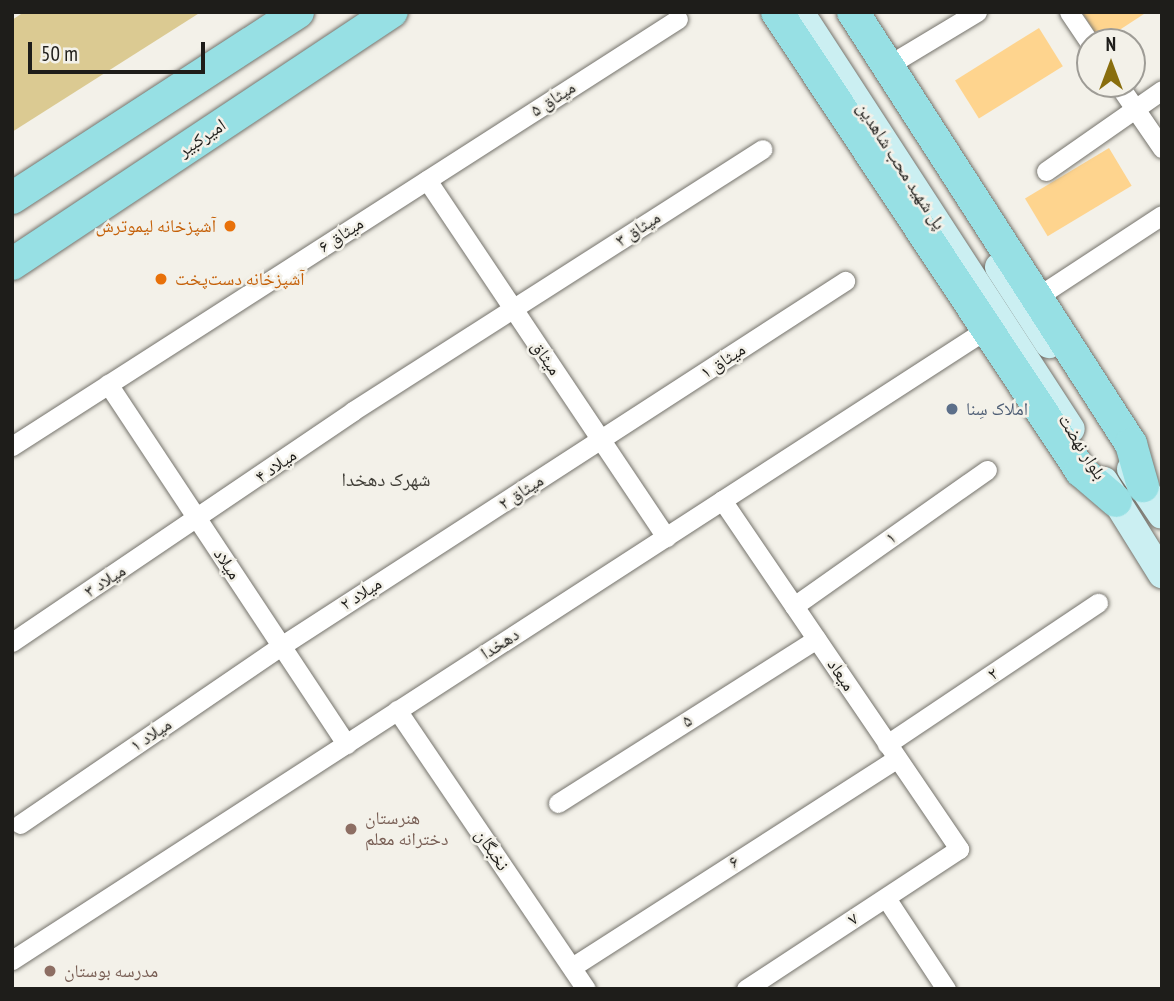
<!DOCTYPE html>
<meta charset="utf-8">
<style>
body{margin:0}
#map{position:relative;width:1174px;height:1001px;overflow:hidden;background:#f3f1e9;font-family:"PT Sans Narrow","Noto Naskh Arabic",sans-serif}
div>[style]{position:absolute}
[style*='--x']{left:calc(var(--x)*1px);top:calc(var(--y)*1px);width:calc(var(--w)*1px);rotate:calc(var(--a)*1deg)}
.green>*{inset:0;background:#dbca92}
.building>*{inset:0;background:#fed48e;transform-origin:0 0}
.roads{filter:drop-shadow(0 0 2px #75736c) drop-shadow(0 0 2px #75736c)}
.minor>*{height:19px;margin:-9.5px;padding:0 9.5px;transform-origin:9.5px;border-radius:9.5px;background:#fff}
.secondary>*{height:28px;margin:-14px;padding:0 14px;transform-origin:14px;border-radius:14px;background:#cbeff2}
.primary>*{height:32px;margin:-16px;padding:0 16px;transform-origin:16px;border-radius:16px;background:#97e0e4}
.dots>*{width:19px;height:19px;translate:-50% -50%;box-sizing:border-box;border:4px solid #f3f1e9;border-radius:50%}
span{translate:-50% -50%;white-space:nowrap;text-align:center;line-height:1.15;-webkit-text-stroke:5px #f3f1e9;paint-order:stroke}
.street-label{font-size:18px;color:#1e1d1a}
.food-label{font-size:18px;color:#c56008}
.right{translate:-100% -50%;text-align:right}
.left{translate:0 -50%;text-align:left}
.service-label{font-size:18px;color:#4e5e75}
.education-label{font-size:18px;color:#785e54}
.neighbourhood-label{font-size:19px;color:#403e37}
.frame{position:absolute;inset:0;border:14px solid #1e1d1a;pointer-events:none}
.north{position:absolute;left:1076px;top:28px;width:70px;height:70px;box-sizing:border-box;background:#f3f1e9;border:2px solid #9e9c96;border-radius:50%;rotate:0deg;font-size:19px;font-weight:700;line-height:28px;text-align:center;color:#1e1d1a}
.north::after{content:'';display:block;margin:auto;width:24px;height:32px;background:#896e0e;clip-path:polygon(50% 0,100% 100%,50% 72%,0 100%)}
.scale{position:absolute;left:28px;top:42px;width:177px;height:32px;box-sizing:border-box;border:4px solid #1e1d1a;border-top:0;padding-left:9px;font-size:21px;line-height:24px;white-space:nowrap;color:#1e1d1a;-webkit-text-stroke:5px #f3f1e9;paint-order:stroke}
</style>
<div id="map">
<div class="green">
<i style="clip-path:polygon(24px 12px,201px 12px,12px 132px,12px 20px)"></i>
</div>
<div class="building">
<i style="clip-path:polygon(1082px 12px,1147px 12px,1101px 42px)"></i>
<i style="left:1039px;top:28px;width:45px;height:99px;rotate:58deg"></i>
<i style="left:1109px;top:148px;width:44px;height:98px;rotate:59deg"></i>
</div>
<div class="roads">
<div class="minor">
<i style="--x:1069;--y:12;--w:37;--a:56"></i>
<i style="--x:887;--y:66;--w:105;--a:-31"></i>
<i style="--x:1118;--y:84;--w:78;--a:55.5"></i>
<i style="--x:1046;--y:171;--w:141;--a:-34.9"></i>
<i style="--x:427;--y:180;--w:430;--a:56.2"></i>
<i style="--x:1037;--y:297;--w:149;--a:-33.3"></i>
<i style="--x:108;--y:384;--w:432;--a:56.5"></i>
<i style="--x:12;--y:446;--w:791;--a:-32.67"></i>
<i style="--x:722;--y:500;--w:422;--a:55.8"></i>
<i style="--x:959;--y:849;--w:255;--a:146.7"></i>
<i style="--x:794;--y:606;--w:236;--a:-35.2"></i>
<i style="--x:12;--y:642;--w:412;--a:-34.1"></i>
<i style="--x:353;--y:411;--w:486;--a:-32.6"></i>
<i style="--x:397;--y:710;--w:337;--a:55.9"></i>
<i style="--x:887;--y:744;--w:254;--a:-33.8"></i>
<i style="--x:558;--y:803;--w:306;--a:-32.4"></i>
<i style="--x:20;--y:824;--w:316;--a:-34.3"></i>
<i style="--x:281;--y:646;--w:672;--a:-32.91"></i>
<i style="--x:886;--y:898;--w:109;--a:56.6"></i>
<i style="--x:12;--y:960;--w:1163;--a:-32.92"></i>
<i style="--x:572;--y:967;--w:386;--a:-32.7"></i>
</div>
<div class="secondary">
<i style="--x:800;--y:12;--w:497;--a:57"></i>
<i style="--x:999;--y:267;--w:92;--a:57"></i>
<i style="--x:1131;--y:469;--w:55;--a:56"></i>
<i style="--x:1104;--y:481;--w:110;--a:58.1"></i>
</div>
<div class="primary">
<i style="--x:777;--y:12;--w:551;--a:56.48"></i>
<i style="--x:1081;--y:471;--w:46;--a:40.6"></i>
<i style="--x:853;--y:12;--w:514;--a:57.24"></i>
<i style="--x:1131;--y:444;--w:44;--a:74.1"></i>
<i style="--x:12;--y:198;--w:341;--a:-33"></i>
<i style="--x:12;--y:264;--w:456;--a:-33.6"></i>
</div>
</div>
<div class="dots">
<i style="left:230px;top:226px;background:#e8710a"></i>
<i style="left:161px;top:279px;background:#e8710a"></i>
<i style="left:952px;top:409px;background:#5c6f8a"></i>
<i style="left:351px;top:829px;background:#8d6e63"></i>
<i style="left:50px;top:971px;background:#8d6e63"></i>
</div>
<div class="street-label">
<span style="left:553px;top:99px;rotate:-33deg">میثاق ۵</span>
<span style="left:202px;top:138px;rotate:-34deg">امیرکبیر</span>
<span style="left:901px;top:166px;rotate:57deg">پل شهید محب شاهدین</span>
<span style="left:638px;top:229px;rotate:-33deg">میثاق ۳</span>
<span style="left:341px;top:235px;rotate:-33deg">میثاق ۶</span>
<span style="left:546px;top:358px;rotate:56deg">میثاق</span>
<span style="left:723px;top:361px;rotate:-33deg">میثاق ۱</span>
<span style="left:1082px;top:447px;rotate:58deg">بلوار نهضت</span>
<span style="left:276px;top:466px;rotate:-35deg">میلاد ۴</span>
<span style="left:521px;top:492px;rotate:-33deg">میثاق ۲</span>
<span style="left:891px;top:538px;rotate:-35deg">۱</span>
<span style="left:227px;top:564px;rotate:56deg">میلاد</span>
<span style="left:105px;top:581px;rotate:-33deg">میلاد ۳</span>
<span style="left:361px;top:594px;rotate:-33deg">میلاد ۲</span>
<span style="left:500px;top:644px;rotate:-33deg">دهخدا</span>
<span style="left:993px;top:674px;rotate:-34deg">۲</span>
<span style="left:841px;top:675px;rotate:56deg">میعاد</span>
<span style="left:687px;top:721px;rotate:-32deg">۵</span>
<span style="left:151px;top:735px;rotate:-34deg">میلاد ۱</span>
<span style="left:492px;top:850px;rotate:56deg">نخبگان</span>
<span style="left:734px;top:862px;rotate:-33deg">۶</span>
<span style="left:853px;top:919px;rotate:-33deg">۷</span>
</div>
<div class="food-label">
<span class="right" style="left:216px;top:226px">آشپزخانه لیموترش</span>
<span class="left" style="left:175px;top:279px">آشپزخانه دست‌پخت</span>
</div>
<div class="service-label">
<span class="left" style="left:966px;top:409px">املاک سِنا</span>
</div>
<div class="education-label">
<span class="left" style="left:365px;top:829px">هنرستان<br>دخترانه معلم</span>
<span class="left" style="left:64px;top:971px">مدرسه بوستان</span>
</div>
<div class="neighbourhood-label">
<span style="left:386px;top:480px">شهرک دهخدا</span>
</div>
<div class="frame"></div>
<div class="north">N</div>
<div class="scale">50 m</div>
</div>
